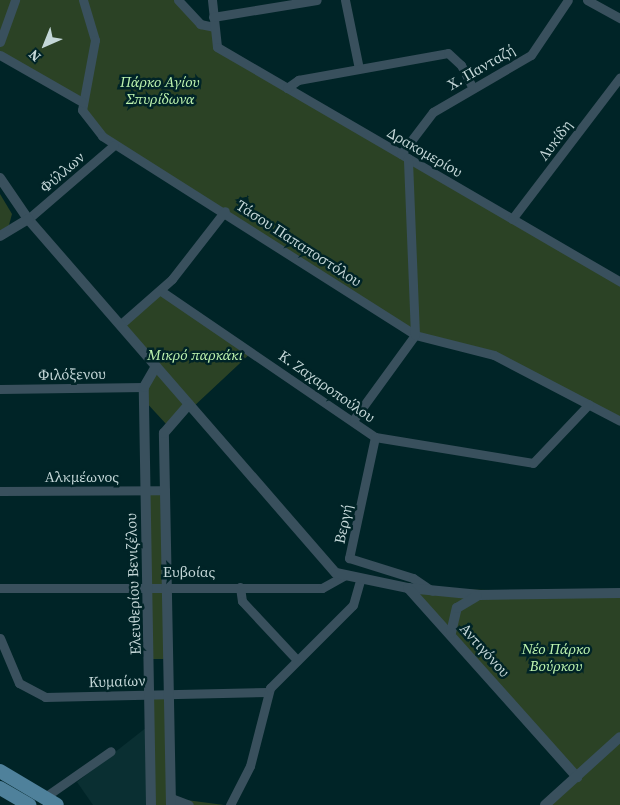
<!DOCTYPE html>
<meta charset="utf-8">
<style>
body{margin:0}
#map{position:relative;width:620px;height:805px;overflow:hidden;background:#002427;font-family:"Source Serif 4",serif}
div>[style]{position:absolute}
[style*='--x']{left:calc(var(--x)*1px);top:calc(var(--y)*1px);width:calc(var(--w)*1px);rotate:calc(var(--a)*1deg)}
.built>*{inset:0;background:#0a2f32}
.green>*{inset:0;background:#2b4225;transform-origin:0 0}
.minor>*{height:9px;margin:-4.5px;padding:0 4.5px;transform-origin:4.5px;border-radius:4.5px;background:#39505d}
.tertiary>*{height:10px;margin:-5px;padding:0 5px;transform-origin:5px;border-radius:5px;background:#39505d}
.primary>*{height:14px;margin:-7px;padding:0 7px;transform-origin:7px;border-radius:7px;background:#4f819b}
span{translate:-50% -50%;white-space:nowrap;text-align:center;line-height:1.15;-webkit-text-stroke:5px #002427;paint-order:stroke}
.street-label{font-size:15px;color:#c4d7d8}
.park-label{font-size:15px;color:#bff6b0;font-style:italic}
.north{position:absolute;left:20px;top:20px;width:50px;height:50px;-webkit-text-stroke:4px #002427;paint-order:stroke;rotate:224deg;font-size:14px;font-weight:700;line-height:20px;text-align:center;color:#c4d7d8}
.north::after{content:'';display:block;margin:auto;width:18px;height:22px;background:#c4d7d8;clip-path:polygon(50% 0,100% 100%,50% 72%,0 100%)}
</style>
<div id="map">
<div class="built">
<i style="clip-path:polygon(147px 727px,149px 805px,93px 805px,77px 782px)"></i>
</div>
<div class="green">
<i style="clip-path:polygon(0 0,180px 0,200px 24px,214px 27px,217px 47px,620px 282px,620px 421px,494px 355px,415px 335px,114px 145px,81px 106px,0 55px)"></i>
<i style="clip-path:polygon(0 194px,12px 214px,9px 225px,0 231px)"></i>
<i style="clip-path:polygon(161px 291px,253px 351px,192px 408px,167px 425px,144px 400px,156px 365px,121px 324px)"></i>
<i style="left:145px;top:490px;width:20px;height:169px"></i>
<i style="clip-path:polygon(409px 588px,620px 593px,620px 805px,541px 805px,575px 775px)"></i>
<i style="clip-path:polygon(169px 693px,171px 798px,224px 805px,151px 805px,151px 694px)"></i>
</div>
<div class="minor">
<i style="--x:83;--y:0;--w:42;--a:73.3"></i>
<i style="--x:95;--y:40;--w:71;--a:100.5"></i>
<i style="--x:82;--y:110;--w:33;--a:52"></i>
<i style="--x:102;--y:136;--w:371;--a:32.4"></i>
<i style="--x:415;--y:335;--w:81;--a:14.2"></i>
<i style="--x:494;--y:355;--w:142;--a:27.6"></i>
<i style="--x:178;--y:0;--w:33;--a:47"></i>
<i style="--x:200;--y:24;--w:14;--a:12"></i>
<i style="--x:212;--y:0;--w:47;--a:83.9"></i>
<i style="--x:217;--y:47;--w:467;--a:30.2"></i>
<i style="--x:345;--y:0;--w:70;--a:78.5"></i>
<i style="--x:587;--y:0;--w:38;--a:29"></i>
<i style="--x:213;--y:17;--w:105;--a:-9.3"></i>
<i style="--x:0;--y:42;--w:45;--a:-70.3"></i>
<i style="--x:0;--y:55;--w:95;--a:29.8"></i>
<i style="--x:287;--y:88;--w:14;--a:-36"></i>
<i style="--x:298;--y:80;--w:152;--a:-10.2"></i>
<i style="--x:448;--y:53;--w:18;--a:43"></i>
<i style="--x:461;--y:65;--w:25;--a:63"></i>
<i style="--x:401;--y:154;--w:53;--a:-52.7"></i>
<i style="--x:433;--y:112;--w:113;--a:-30.2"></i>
<i style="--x:531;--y:55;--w:66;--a:-56.1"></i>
<i style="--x:28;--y:219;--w:113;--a:-40.7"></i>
<i style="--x:512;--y:219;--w:178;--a:-52.7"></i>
<i style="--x:161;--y:291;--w:259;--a:34.3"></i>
<i style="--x:375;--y:437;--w:160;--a:9.3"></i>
<i style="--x:533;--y:463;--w:81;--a:-46.5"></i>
<i style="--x:121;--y:324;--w:68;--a:-41.4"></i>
<i style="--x:172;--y:279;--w:86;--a:-52.1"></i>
<i style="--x:0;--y:389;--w:144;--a:-0.8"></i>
<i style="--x:354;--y:419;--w:104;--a:-54"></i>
<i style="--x:415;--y:335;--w:177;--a:-92.3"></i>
<i style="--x:375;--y:437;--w:124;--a:102.1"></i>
<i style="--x:349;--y:558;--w:67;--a:17.4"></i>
<i style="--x:413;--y:578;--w:23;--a:34"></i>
<i style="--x:0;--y:491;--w:165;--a:-0.3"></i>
<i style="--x:240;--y:587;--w:14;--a:82"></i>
<i style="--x:242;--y:601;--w:81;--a:47"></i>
<i style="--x:0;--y:588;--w:322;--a:0"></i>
<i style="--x:322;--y:588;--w:25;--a:-29"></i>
<i style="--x:0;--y:638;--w:49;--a:67.1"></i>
<i style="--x:19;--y:683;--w:30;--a:28"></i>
<i style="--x:45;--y:697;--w:223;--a:-1.3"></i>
<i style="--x:45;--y:797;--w:80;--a:-34.9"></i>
<i style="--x:171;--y:798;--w:19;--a:21"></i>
<i style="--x:230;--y:805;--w:44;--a:-62.9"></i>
<i style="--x:250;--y:766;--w:81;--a:-75.6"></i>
<i style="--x:270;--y:688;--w:117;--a:-45"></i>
<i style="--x:353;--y:605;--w:26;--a:-74"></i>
</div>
<div class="tertiary">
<i style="--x:0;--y:178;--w:50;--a:55.7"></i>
<i style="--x:28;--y:219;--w:469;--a:49"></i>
<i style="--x:336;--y:573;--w:74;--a:11.8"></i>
<i style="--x:408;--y:588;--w:72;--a:5.6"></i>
<i style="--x:480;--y:595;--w:140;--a:-0.8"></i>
<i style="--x:0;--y:236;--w:33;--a:-31"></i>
<i style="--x:408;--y:588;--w:254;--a:48.2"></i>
<i style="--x:451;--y:633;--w:26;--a:-77"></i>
<i style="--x:457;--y:608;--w:23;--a:-31"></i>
<i style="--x:151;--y:805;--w:418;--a:-91"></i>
<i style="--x:144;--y:387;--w:24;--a:-60"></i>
<i style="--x:171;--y:805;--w:372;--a:-91.1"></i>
<i style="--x:164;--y:433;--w:38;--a:-49"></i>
<i style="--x:545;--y:805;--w:101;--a:-42.2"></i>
</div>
<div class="primary">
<i style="--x:0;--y:771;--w:66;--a:30.8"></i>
<i style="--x:0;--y:788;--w:34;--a:30"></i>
</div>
<div class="street-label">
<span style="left:481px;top:67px;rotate:-30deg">Χ. Πανταζή</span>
<span style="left:555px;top:140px;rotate:-53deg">Λυκίδη</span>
<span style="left:425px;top:152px;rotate:30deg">Δρακομερίου</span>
<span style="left:62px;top:172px;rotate:-41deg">Φύλλων</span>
<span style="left:299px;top:243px;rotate:33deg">Τάσου Παπαποστόλου</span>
<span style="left:72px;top:374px;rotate:-1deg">Φιλόξενου</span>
<span style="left:327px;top:386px;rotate:35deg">Κ. Ζαχαροπούλου</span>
<span style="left:82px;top:477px">Αλκμέωνος</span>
<span style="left:343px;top:524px;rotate:-78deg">Βεργή</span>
<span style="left:189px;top:572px">Ευβοίας</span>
<span style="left:133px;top:584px;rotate:-92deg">Ελευθερίου Βενιζέλου</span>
<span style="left:485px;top:650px;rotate:48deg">Αντιγόνου</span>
<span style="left:117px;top:681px;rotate:-2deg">Κυμαίων</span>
</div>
<div class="park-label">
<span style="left:160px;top:90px">Πάρκο Αγίου<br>Σπυρίδωνα</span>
<span style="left:195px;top:355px">Μικρό παρκάκι</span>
<span style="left:556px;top:657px">Νέο Πάρκο<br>Βούρκου</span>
</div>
<div class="north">N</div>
</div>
